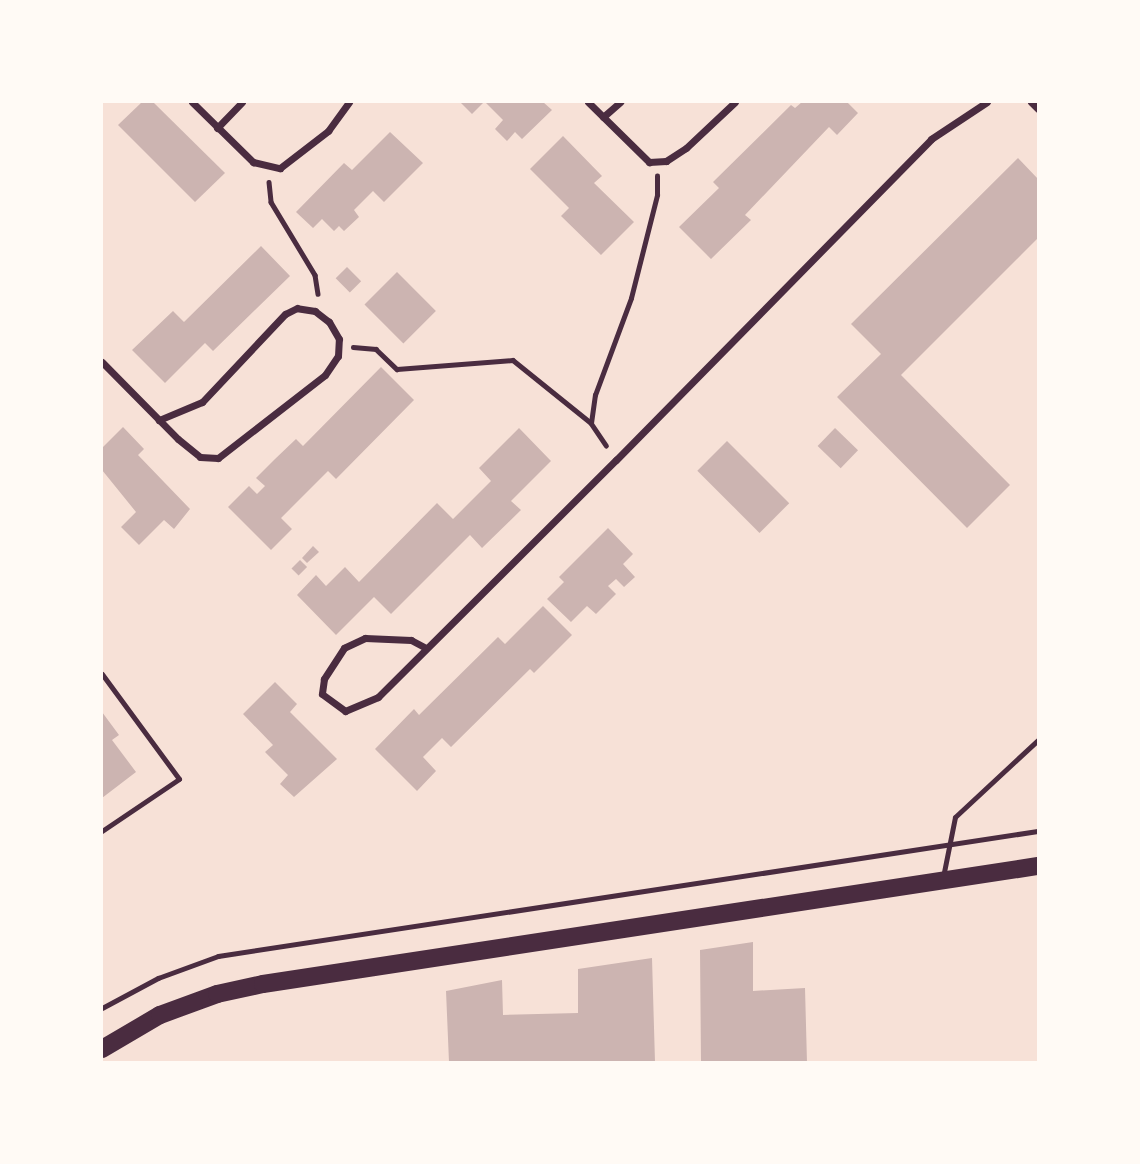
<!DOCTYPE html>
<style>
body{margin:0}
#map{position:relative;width:1140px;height:1164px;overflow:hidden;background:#f7e1d7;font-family:Signika,sans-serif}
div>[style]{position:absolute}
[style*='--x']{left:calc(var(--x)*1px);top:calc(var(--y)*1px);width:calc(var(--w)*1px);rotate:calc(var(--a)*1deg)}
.building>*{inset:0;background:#ccb4b1;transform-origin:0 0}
.path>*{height:4.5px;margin:-2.25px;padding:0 2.25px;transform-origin:2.25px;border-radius:2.25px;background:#4a2c40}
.service>*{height:5px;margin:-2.5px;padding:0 2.5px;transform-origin:2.5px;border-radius:2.5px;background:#4a2c40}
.minor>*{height:7px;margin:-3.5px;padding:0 3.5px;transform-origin:3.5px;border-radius:3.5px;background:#4a2c40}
.primary>*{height:18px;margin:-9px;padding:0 9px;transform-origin:9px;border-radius:9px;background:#4a2c40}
span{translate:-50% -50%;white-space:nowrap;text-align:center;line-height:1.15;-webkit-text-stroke:5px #fffaf5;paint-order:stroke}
.frame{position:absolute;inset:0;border:103px solid #fffaf5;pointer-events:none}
</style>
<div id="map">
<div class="building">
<i style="clip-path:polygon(142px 102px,153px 102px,225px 173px,195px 202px,118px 125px)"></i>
<i style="clip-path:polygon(460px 102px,484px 102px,472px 114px)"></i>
<i style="clip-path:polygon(485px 102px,543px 102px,552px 110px,522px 139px,515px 132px,507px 141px,495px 129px,503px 120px)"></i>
<i style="clip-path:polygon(802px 102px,847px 102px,858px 113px,837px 135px,829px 127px,745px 215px,751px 220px,711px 259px,679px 227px,719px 188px,713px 182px,791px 105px,795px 108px)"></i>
<i style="clip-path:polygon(390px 132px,423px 163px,384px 202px,373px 191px,354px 210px,359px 217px,344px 231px,339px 226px,334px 231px,322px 219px,313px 228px,296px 212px,344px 163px,352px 170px)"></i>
<i style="clip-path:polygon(563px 136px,602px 176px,594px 183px,634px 222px,601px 255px,561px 216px,569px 208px,530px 169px)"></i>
<i style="clip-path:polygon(1018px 158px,1038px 179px,1038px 238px,901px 375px,1010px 485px,967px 528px,837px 397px,881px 354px,851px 324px)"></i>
<i style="clip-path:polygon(261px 246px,290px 276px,213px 351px,205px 343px,165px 383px,132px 350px,173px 311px,184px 322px)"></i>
<i style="left:347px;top:267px;width:20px;height:16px;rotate:45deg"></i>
<i style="left:397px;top:272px;width:55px;height:46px;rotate:45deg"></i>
<i style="clip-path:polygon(381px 367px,414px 400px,336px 479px,328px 471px,281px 518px,292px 529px,271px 550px,228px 507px,249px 486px,257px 494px,265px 486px,256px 478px,275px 459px,296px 439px,303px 446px)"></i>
<i style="clip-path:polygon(123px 427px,144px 449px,138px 455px,190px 509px,174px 529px,164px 520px,139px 545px,121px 527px,136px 512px,102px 470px,102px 448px)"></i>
<i style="clip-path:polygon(519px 428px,551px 461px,511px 501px,521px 510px,482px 548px,470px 535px,391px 614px,374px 597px,336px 635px,297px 595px,316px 575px,326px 586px,345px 567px,359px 582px,437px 503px,453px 519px,491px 481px,479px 468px)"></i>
<i style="left:835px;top:428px;width:32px;height:25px;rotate:44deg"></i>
<i style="left:727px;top:441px;width:88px;height:42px;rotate:45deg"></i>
<i style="clip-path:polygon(608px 528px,633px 554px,623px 564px,635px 577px,624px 587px,616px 579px,608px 586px,616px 594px,596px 614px,587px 606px,571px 622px,547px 599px,564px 582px,559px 577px)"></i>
<i style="clip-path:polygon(313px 546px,319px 552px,307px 563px,302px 558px)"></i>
<i style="left:300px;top:560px;width:10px;height:12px;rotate:45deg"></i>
<i style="clip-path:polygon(543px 606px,572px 635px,534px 673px,530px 669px,451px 747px,442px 738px,423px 757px,436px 771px,417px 791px,375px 749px,414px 709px,419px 715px,498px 637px,505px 644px)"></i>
<i style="clip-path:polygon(275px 682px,297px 704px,290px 712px,337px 759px,294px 797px,280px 784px,288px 775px,265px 752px,273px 745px,243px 714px)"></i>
<i style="clip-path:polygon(102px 712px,119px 735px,112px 740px,136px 772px,102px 798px)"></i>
<i style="clip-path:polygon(753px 942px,753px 991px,805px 988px,807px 1062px,701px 1062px,700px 950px)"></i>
<i style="clip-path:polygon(652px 958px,655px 1062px,449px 1062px,446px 991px,502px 980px,503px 1015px,578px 1013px,578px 969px)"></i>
</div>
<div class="path">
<i style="--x:269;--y:182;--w:20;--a:84"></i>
<i style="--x:271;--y:202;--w:85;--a:58.9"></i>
<i style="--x:315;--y:275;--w:19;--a:81"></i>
<i style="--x:353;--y:347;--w:23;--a:5"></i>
<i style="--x:376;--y:349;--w:29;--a:44"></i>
<i style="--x:397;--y:369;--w:116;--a:-4.4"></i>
<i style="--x:513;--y:360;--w:100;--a:38.9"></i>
<i style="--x:591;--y:423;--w:27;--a:56"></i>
<i style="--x:591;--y:423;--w:28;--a:-82"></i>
<i style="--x:595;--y:395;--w:103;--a:-69.6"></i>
<i style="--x:631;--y:298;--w:106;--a:-75.8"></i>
<i style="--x:657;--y:195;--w:19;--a:-90"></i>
</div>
<div class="service">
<i style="--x:102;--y:674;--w:130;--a:53.7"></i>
<i style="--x:179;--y:779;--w:93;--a:146"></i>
<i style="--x:943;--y:877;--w:61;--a:-78.7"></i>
<i style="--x:955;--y:817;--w:113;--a:-42.9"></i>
<i style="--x:102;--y:1008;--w:64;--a:-28.2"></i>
<i style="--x:158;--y:978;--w:64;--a:-20.1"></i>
<i style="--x:218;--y:956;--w:829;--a:-8.67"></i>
</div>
<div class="minor">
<i style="--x:192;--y:102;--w:86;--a:44.5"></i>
<i style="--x:253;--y:162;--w:28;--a:13"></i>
<i style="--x:280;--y:168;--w:61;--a:-37.6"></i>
<i style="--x:328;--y:131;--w:36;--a:-54"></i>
<i style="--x:588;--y:102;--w:86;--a:44.5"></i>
<i style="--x:649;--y:162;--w:17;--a:-3"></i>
<i style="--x:666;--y:161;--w:24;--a:-33"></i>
<i style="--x:686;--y:148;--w:67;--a:-43.2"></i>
<i style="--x:1031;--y:102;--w:10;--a:45"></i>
<i style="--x:603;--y:117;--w:23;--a:-41"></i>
<i style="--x:217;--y:128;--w:36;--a:-46"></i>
<i style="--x:102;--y:362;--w:108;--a:45.4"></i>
<i style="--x:178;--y:439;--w:28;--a:39"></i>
<i style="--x:200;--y:457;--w:18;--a:3"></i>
<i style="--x:218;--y:458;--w:135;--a:-37.8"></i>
<i style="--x:325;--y:375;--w:23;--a:-56"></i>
<i style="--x:338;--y:356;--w:17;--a:-87"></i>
<i style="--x:339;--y:339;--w:20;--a:-120"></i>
<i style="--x:329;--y:322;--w:18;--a:-142"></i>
<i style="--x:315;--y:311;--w:18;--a:-171"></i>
<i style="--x:297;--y:308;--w:13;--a:153"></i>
<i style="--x:285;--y:314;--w:121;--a:133.3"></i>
<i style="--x:202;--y:402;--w:47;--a:157.3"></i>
<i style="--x:426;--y:648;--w:17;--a:-152"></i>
<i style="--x:411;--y:640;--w:46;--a:-177.5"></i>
<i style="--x:365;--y:638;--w:23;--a:155"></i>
<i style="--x:344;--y:648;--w:37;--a:123"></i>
<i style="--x:324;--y:679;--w:15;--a:98"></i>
<i style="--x:322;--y:694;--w:29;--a:36"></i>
<i style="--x:345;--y:711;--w:36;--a:-23"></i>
<i style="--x:378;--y:697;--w:336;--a:-44.9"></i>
<i style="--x:616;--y:460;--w:450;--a:-45.5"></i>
<i style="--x:931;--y:139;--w:67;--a:-33.5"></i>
</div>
<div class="primary">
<i style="--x:102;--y:1049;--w:67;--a:-30.4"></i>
<i style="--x:160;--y:1015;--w:61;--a:-20.2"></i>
<i style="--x:217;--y:994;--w:47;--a:-12.3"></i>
<i style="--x:263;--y:984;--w:784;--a:-8.66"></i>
</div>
<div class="frame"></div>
</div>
